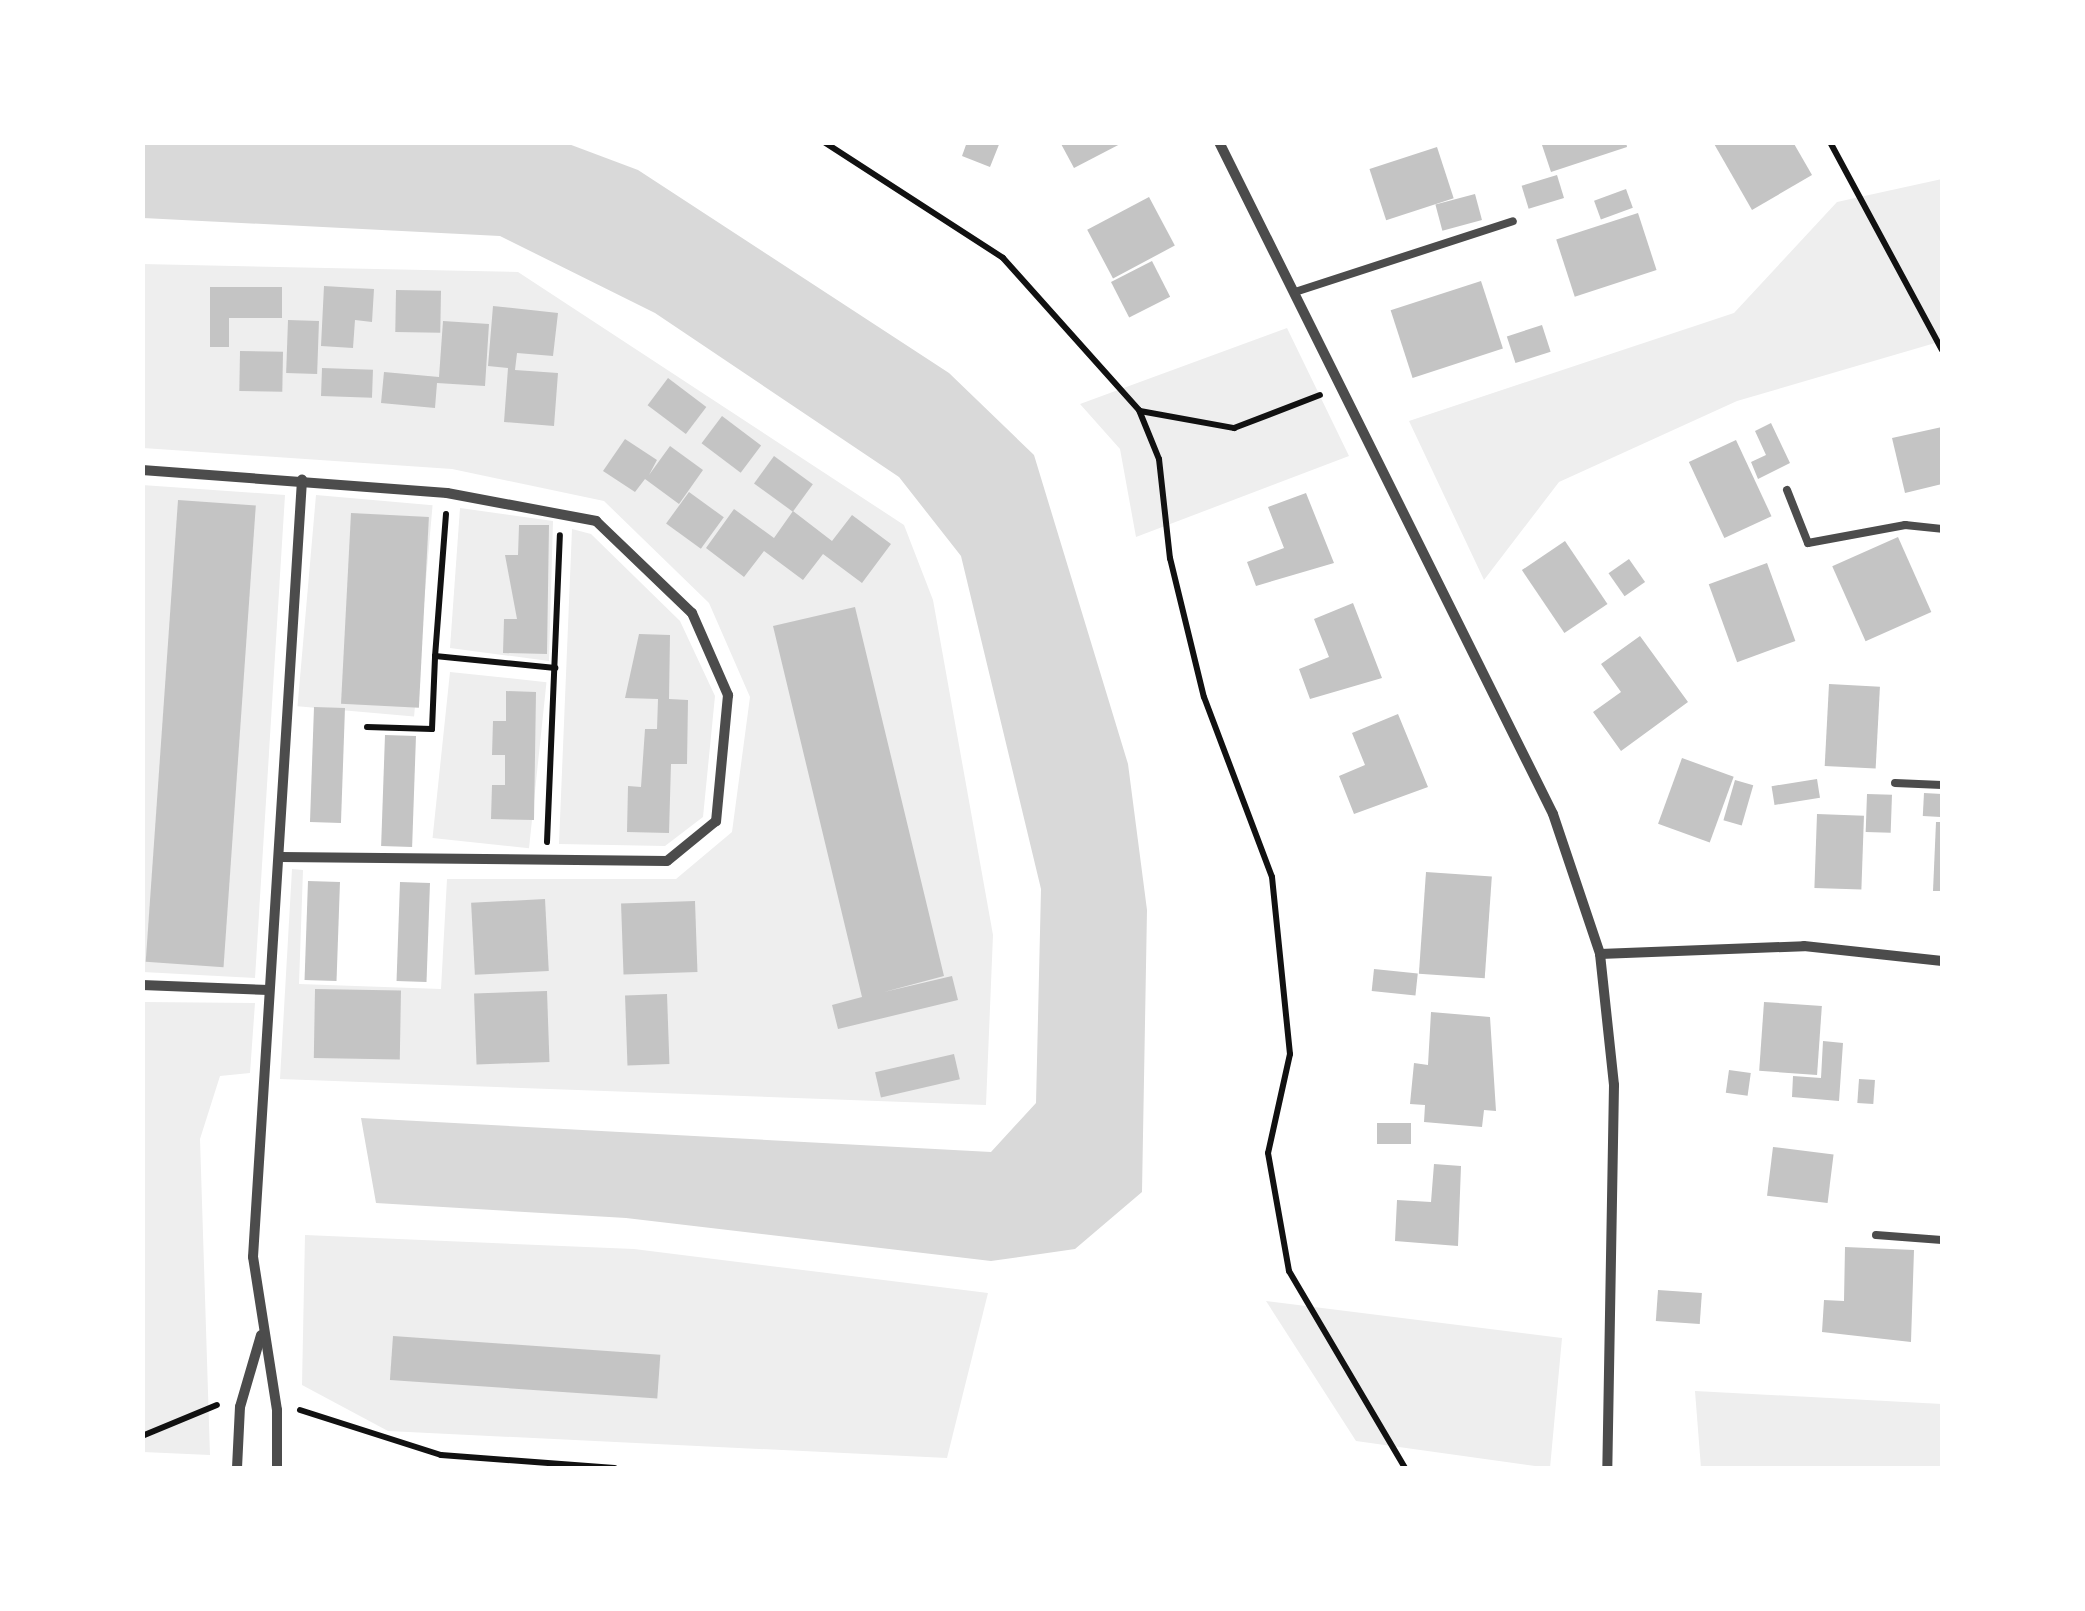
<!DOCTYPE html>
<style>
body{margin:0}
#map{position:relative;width:2085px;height:1611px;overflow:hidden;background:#fff;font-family:"Source Serif 4",serif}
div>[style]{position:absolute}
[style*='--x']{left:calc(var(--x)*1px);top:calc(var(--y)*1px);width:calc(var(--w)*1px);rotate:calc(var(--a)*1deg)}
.green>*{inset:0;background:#eee;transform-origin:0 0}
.water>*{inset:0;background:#d9d9d9}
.building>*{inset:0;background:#c4c4c4;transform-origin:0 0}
.path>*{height:6px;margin:-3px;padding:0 3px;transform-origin:3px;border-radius:3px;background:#111}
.service>*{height:8px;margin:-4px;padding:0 4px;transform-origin:4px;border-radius:4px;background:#4c4c4c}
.minor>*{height:10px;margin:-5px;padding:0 5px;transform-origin:5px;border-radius:5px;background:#4c4c4c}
span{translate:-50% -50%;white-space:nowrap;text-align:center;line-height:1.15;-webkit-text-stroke:8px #fff;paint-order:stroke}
.frame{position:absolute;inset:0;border:145px solid #fff;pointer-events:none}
</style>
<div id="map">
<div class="green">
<i style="clip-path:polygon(1942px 179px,1942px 341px,1737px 401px,1559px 482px,1484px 580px,1409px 421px,1734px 313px,1837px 202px)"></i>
<i style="clip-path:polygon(142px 264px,518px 272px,904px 525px,933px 600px,993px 935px,986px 1105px,280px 1079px,292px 869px,303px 870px,299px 984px,441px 989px,447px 879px,676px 879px,732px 832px,750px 697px,709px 603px,604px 501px,452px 469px,143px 448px)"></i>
<i style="clip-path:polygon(1287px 328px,1349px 456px,1136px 537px,1120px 449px,1080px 404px)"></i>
<i style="clip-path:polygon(142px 485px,285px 495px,255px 978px,143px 972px)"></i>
<i style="left:316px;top:495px;width:117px;height:212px;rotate:5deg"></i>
<i style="clip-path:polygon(460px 508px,553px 521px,549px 661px,450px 648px)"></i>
<i style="clip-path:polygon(572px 529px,591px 534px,680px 621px,715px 696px,703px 817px,665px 846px,559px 844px)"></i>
<i style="left:450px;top:672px;width:97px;height:167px;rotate:6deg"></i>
<i style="clip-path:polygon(143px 1002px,255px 1003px,250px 1073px,220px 1076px,200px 1139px,210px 1455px,143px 1452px)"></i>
<i style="clip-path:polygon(305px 1235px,634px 1249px,988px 1293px,947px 1458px,388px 1431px,302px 1385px)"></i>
<i style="clip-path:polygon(1266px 1301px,1562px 1338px,1550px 1468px,1356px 1441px)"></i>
<i style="clip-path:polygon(1695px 1391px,1942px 1404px,1942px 1468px,1701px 1468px)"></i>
</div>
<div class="water">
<i style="clip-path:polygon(142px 143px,566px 143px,638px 170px,949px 373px,1034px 455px,1128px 764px,1147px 910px,1142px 1192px,1075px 1249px,991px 1261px,626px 1218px,376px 1203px,361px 1118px,991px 1152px,1036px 1103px,1041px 889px,961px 556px,899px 477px,655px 313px,500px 236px,143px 218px)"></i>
</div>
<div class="building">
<i style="clip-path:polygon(967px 142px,1000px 142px,990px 167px,962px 156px)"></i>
<i style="clip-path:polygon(1060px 142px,1124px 142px,1074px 168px)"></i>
<i style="clip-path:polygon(1541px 142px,1626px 142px,1627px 147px,1551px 172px)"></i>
<i style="clip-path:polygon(1713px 142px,1793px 142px,1812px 175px,1752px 210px)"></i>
<i style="left:1437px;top:147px;width:54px;height:71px;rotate:72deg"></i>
<i style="left:1557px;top:175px;width:24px;height:37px;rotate:73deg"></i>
<i style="left:1626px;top:189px;width:20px;height:34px;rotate:70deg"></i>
<i style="left:1475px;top:194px;width:27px;height:41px;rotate:75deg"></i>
<i style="left:1149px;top:197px;width:55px;height:70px;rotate:62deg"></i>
<i style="left:1638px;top:213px;width:60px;height:86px;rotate:72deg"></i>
<i style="left:1152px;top:261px;width:40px;height:46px;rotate:63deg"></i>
<i style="left:1481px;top:281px;width:71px;height:95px;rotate:72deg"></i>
<i style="clip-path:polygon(324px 286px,374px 289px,372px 322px,355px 320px,353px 348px,321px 346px)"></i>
<i style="clip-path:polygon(210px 287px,282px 287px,282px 318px,229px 318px,229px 347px,210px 347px)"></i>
<i style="left:396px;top:290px;width:45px;height:42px;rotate:1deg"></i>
<i style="clip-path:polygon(493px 306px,558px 313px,553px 356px,517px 353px,515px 370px,558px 373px,554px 426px,504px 422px,508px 368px,488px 366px)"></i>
<i style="left:288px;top:320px;width:31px;height:53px;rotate:2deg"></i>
<i style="clip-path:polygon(443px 321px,489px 324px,485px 386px,437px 383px,435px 408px,381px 403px,384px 372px,439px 377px)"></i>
<i style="left:1542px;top:325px;width:28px;height:37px;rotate:72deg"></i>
<i style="left:240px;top:351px;width:43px;height:40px;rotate:1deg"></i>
<i style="left:322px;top:368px;width:51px;height:28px;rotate:2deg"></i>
<i style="left:668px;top:378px;width:48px;height:34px;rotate:37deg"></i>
<i style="left:722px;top:416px;width:49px;height:34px;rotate:37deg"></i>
<i style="clip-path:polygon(1771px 423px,1790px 463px,1758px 479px,1751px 462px,1766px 455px,1755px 431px)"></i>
<i style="clip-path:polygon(1942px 427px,1942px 484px,1905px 493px,1892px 438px)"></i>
<i style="clip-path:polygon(625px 439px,657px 460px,649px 475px,670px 446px,703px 470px,679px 504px,645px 479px,635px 492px,603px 471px)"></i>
<i style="left:1736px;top:440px;width:84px;height:52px;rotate:65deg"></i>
<i style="left:774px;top:456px;width:48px;height:34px;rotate:36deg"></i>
<i style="left:689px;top:492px;width:43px;height:39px;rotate:36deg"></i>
<i style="clip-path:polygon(1306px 493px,1334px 563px,1256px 586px,1247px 562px,1284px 548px,1268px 507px)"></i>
<i style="left:178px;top:500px;width:78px;height:463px;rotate:4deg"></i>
<i style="clip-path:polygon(734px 509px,774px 538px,793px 511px,832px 541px,852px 515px,891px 544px,862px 583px,823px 554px,803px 580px,764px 551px,744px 577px,706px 548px)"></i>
<i style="left:351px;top:513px;width:78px;height:191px;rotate:3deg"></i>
<i style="clip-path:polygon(519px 525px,549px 525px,547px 654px,503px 653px,504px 619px,517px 619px,505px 555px,518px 555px)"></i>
<i style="left:1898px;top:537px;width:82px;height:72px;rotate:66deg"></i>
<i style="left:1565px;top:541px;width:76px;height:52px;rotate:56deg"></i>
<i style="left:1629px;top:559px;width:28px;height:25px;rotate:55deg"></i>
<i style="left:1767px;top:563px;width:83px;height:62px;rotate:70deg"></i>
<i style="clip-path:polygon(1353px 603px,1382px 678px,1310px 699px,1299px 669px,1329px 657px,1314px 619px)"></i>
<i style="clip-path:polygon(855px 607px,944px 976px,884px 992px,952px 976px,958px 1000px,838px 1029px,832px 1005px,862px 997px,773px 626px)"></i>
<i style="clip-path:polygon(639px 634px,670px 635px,669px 699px,688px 700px,687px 764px,671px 764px,669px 833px,627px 832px,628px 786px,641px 787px,645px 729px,657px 729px,658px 699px,625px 698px)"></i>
<i style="clip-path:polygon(1640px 636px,1688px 702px,1621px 751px,1593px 712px,1621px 692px,1601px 664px)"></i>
<i style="left:1829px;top:684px;width:51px;height:82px;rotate:3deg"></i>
<i style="clip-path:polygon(506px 691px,536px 692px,534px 820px,491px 819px,492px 785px,505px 785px,505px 755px,492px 755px,493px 721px,506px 721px)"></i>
<i style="left:314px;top:707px;width:31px;height:115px;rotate:2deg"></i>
<i style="clip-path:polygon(1398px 714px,1428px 787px,1354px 814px,1339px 776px,1365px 765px,1352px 733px)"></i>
<i style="left:385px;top:735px;width:31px;height:111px;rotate:2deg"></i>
<i style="left:1682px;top:758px;width:55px;height:70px;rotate:20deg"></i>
<i style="left:1817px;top:779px;width:19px;height:46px;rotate:81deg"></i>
<i style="left:1735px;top:780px;width:19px;height:42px;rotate:16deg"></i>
<i style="left:1924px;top:793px;width:18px;height:23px;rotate:3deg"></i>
<i style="left:1867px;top:794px;width:25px;height:38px;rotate:2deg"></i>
<i style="left:1817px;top:814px;width:47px;height:74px;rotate:2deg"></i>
<i style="clip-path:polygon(1936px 822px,1942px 822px,1942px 891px,1933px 891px)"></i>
<i style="left:1426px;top:872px;width:66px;height:102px;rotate:4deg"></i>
<i style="left:308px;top:881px;width:32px;height:99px;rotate:2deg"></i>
<i style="left:400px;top:882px;width:30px;height:99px;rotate:2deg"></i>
<i style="left:545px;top:899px;width:72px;height:74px;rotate:87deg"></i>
<i style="left:695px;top:901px;width:71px;height:74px;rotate:88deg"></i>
<i style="left:1374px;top:969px;width:44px;height:22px;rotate:6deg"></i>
<i style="left:315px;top:989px;width:86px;height:69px;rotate:1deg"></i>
<i style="left:547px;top:991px;width:71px;height:73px;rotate:88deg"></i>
<i style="left:667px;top:994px;width:70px;height:42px;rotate:88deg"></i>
<i style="left:1764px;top:1002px;width:58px;height:69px;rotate:4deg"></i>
<i style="clip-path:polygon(1431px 1012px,1490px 1017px,1496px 1111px,1484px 1110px,1482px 1127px,1424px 1122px,1425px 1105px,1410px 1104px,1414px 1063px,1428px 1065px)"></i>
<i style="clip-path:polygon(1823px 1041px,1843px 1043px,1839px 1101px,1792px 1097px,1793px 1076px,1821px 1078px)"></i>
<i style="left:954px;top:1054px;width:26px;height:81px;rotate:77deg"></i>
<i style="left:1729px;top:1070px;width:22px;height:23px;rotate:8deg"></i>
<i style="left:1859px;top:1079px;width:16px;height:24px;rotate:4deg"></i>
<i style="left:1377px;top:1123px;width:34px;height:21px"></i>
<i style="left:1773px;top:1147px;width:61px;height:49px;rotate:7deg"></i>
<i style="clip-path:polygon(1434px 1164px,1461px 1166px,1458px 1246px,1395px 1241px,1397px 1200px,1431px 1202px)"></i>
<i style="clip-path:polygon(1845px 1247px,1914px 1250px,1911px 1342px,1822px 1332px,1824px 1300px,1844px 1301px)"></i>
<i style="left:1658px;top:1290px;width:44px;height:31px;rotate:4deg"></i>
<i style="left:393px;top:1336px;width:268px;height:44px;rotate:4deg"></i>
</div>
<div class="path">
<i style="--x:824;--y:142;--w:213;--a:32.9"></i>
<i style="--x:1003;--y:258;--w:204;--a:48.2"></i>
<i style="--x:1139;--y:410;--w:53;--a:67.8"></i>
<i style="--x:1159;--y:459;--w:100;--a:83.7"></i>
<i style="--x:1170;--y:558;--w:143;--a:76.3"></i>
<i style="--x:1204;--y:697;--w:192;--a:69.3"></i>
<i style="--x:1272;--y:877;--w:178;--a:84.2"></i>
<i style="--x:1290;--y:1054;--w:101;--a:102.5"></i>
<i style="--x:1268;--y:1153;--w:120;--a:79.9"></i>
<i style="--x:1289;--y:1271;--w:229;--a:59.5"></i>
<i style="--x:1830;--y:142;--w:236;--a:61.7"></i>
<i style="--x:1140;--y:411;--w:96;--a:10.3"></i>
<i style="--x:1234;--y:428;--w:92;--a:-21"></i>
<i style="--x:446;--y:514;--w:142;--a:94.4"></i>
<i style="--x:435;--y:656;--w:121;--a:5.7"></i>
<i style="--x:367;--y:727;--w:65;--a:1.8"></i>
<i style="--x:432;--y:729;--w:73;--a:-87.6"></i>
<i style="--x:547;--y:842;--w:307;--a:-87.6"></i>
<i style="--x:300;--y:1410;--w:148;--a:17.7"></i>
<i style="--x:441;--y:1455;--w:174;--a:4.3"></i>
<i style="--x:142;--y:1436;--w:81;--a:-22.5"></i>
</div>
<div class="service">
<i style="--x:1295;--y:292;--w:229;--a:-18"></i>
<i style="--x:1787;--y:490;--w:57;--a:68.4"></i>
<i style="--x:1808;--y:543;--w:99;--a:-10.5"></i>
<i style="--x:1905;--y:525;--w:37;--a:6"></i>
<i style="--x:1895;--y:783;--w:47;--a:2.4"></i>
<i style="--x:1876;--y:1235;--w:66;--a:4.3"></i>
</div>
<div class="minor">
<i style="--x:1219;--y:142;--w:750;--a:63.57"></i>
<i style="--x:1553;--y:814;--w:148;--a:71.4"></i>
<i style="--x:1600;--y:954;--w:132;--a:83.9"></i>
<i style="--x:1614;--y:1085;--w:383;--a:91"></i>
<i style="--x:142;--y:470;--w:306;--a:4.3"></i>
<i style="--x:447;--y:493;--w:152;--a:10.6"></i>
<i style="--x:596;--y:521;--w:133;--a:43.8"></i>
<i style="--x:692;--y:613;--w:90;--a:66.3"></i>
<i style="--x:728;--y:695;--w:127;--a:95.4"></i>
<i style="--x:716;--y:821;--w:63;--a:140.8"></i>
<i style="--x:667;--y:861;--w:386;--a:-179.4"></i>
<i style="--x:1600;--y:954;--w:204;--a:-2.2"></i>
<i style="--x:1804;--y:946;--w:139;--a:6.2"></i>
<i style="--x:142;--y:985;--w:127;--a:2.3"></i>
<i style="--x:237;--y:1468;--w:61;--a:-87.2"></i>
<i style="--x:240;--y:1407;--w:75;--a:-73.7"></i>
<i style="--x:277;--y:1468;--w:58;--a:-90"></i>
<i style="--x:277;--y:1410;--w:155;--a:-98.9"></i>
<i style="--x:253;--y:1257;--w:779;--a:-86.39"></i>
</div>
<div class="frame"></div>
</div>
